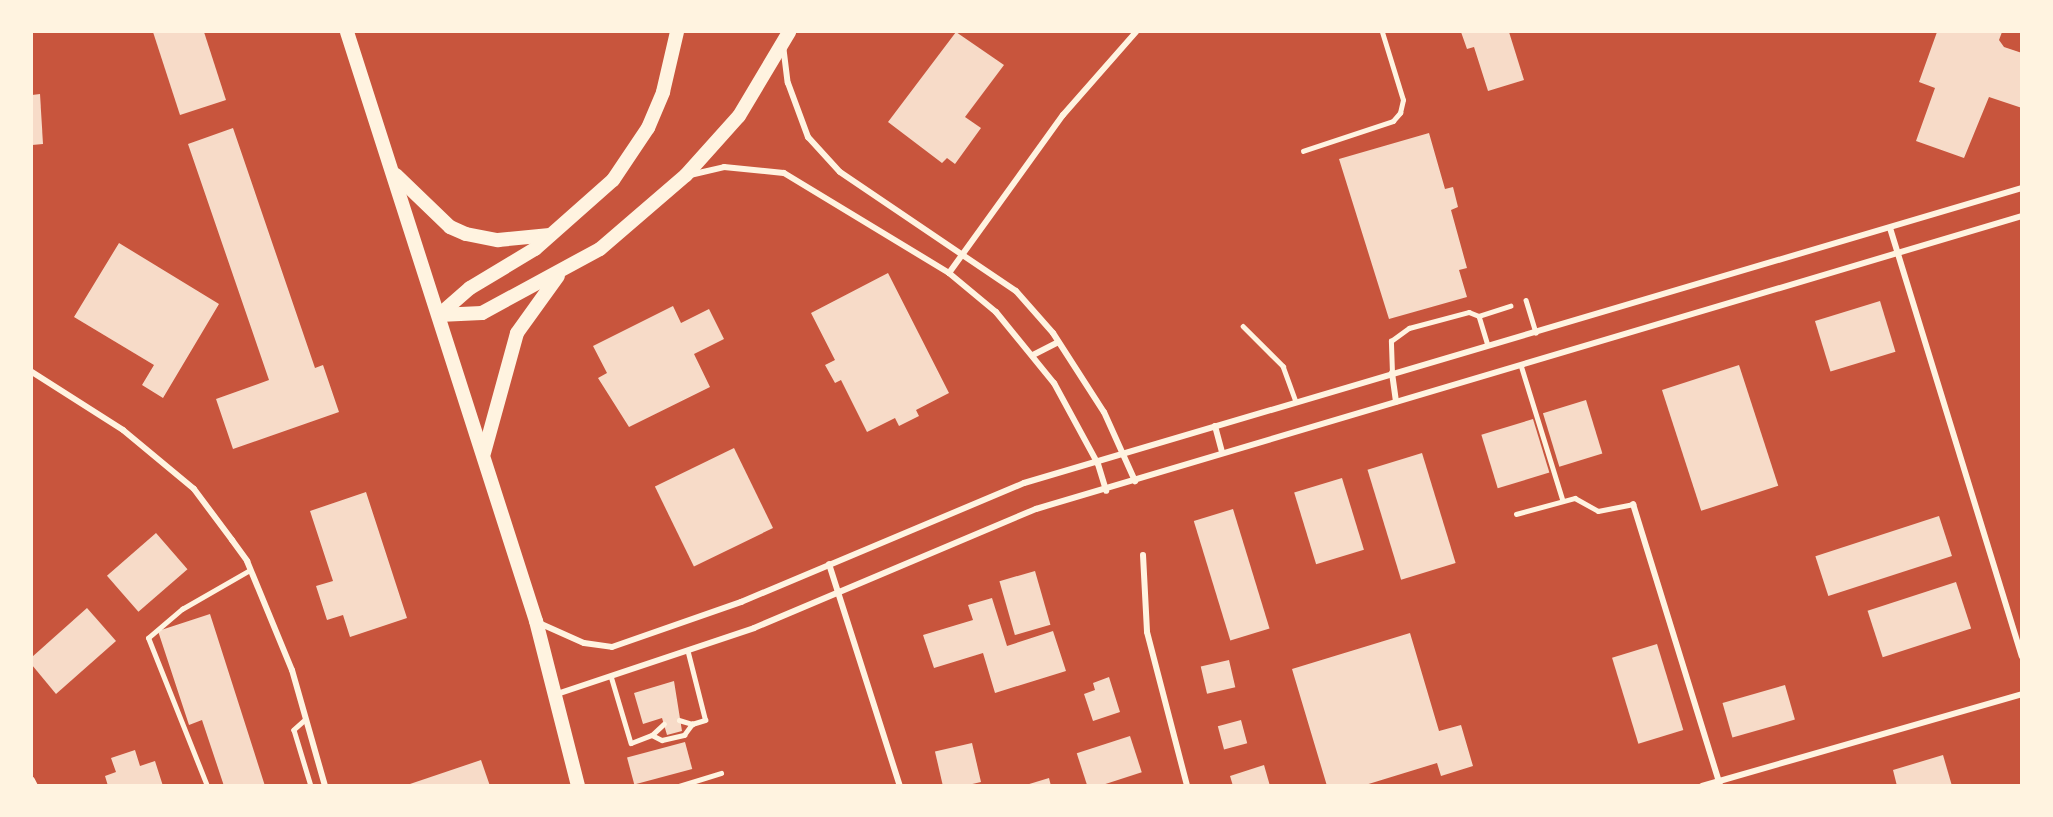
<!DOCTYPE html>
<style>
body{margin:0}
#map{position:relative;width:2053px;height:817px;overflow:hidden;background:#c8553d;font-family:"Playfair Display",serif}
div>[style]{position:absolute}
[style*='--x']{left:calc(var(--x)*1px);top:calc(var(--y)*1px);width:calc(var(--w)*1px);rotate:calc(var(--a)*1deg)}
.building>*{inset:0;background:#f7dbc8;transform-origin:0 0}
.service>*{height:4.5px;margin:-2.25px;padding:0 2.25px;transform-origin:2.25px;border-radius:2.25px;background:#fff3e0}
.minor>*{height:6px;margin:-3px;padding:0 3px;transform-origin:3px;border-radius:3px;background:#fff3e0}
.primary>*{height:14px;margin:-7px;padding:0 7px;transform-origin:7px;border-radius:7px;background:#fff3e0}
span{translate:-50% -50%;white-space:nowrap;text-align:center;line-height:1.15;-webkit-text-stroke:6px #fff3e0;paint-order:stroke}
.frame{position:absolute;inset:0;border:33px solid #fff3e0;pointer-events:none}
</style>
<div id="map">
<div class="building">
<i style="clip-path:polygon(153px 32px,204px 32px,226px 100px,180px 115px)"></i>
<i style="clip-path:polygon(956px 32px,1004px 65px,965px 117px,981px 128px,955px 164px,947px 158px,942px 163px,888px 122px)"></i>
<i style="clip-path:polygon(1461px 32px,1509px 32px,1524px 80px,1488px 91px,1474px 47px,1467px 49px)"></i>
<i style="clip-path:polygon(1937px 32px,2002px 32px,1999px 40px,2004px 47px,2022px 53px,2022px 108px,1989px 97px,1964px 158px,1916px 141px,1935px 88px,1919px 82px)"></i>
<i style="clip-path:polygon(40px 94px,43px 144px,32px 145px,32px 95px)"></i>
<i style="clip-path:polygon(233px 128px,315px 368px,323px 365px,339px 412px,233px 449px,216px 399px,269px 380px,188px 144px)"></i>
<i style="clip-path:polygon(1429px 133px,1445px 189px,1453px 187px,1458px 207px,1451px 210px,1467px 268px,1459px 270px,1467px 297px,1389px 319px,1339px 159px)"></i>
<i style="clip-path:polygon(119px 243px,219px 304px,163px 398px,142px 385px,154px 365px,74px 317px)"></i>
<i style="clip-path:polygon(888px 273px,949px 393px,916px 410px,919px 416px,899px 426px,895px 418px,867px 432px,841px 380px,835px 383px,825px 365px,835px 360px,811px 313px)"></i>
<i style="left:1880px;top:301px;width:53px;height:68px;rotate:73deg"></i>
<i style="clip-path:polygon(673px 306px,681px 323px,709px 309px,724px 339px,694px 354px,710px 387px,629px 427px,598px 378px,607px 373px,593px 346px)"></i>
<i style="left:1739px;top:365px;width:127px;height:81px;rotate:72deg"></i>
<i style="left:1586px;top:400px;width:56px;height:45px;rotate:73deg"></i>
<i style="left:1533px;top:419px;width:56px;height:54px;rotate:73deg"></i>
<i style="left:734px;top:448px;width:89px;height:88px;rotate:64deg"></i>
<i style="left:1422px;top:453px;width:115px;height:57px;rotate:73deg"></i>
<i style="left:1342px;top:478px;width:75px;height:50px;rotate:73deg"></i>
<i style="clip-path:polygon(366px 492px,407px 618px,350px 637px,343px 615px,327px 620px,316px 586px,333px 581px,310px 511px)"></i>
<i style="left:1233px;top:509px;width:125px;height:41px;rotate:73deg"></i>
<i style="left:1939px;top:516px;width:42px;height:130px;rotate:72deg"></i>
<i style="left:156px;top:533px;width:48px;height:65px;rotate:49deg"></i>
<i style="left:1035px;top:571px;width:56px;height:37px;rotate:74deg"></i>
<i style="left:1956px;top:582px;width:49px;height:93px;rotate:72deg"></i>
<i style="clip-path:polygon(992px 598px,1007px 646px,1053px 631px,1066px 671px,995px 693px,983px 653px,934px 668px,923px 635px,973px 620px,968px 605px)"></i>
<i style="clip-path:polygon(87px 608px,116px 641px,56px 694px,32px 665px,32px 657px)"></i>
<i style="clip-path:polygon(210px 614px,265px 786px,224px 786px,202px 720px,189px 725px,158px 631px)"></i>
<i style="clip-path:polygon(1410px 633px,1439px 731px,1461px 725px,1473px 766px,1441px 776px,1437px 763px,1362px 786px,1327px 786px,1292px 669px)"></i>
<i style="left:1657px;top:644px;width:90px;height:47px;rotate:73deg"></i>
<i style="left:1229px;top:660px;width:28px;height:29px;rotate:77deg"></i>
<i style="clip-path:polygon(1109px 677px,1120px 712px,1093px 721px,1084px 694px,1095px 690px,1093px 683px)"></i>
<i style="clip-path:polygon(674px 681px,682px 731px,667px 735px,662px 718px,643px 724px,634px 693px)"></i>
<i style="left:1785px;top:685px;width:36px;height:65px;rotate:74deg"></i>
<i style="left:1241px;top:720px;width:24px;height:24px;rotate:75deg"></i>
<i style="left:1130px;top:736px;width:38px;height:56px;rotate:72deg"></i>
<i style="left:685px;top:742px;width:28px;height:60px;rotate:75deg"></i>
<i style="left:972px;top:743px;width:40px;height:38px;rotate:77deg"></i>
<i style="clip-path:polygon(135px 750px,140px 766px,155px 761px,163px 786px,108px 786px,105px 776px,116px 772px,111px 758px)"></i>
<i style="clip-path:polygon(1943px 755px,1952px 786px,1897px 786px,1893px 770px)"></i>
<i style="clip-path:polygon(481px 760px,490px 786px,407px 786px,407px 785px)"></i>
<i style="clip-path:polygon(1264px 765px,1270px 786px,1233px 786px,1230px 776px)"></i>
<i style="clip-path:polygon(1049px 778px,1051px 786px,1026px 786px,1026px 785px)"></i>
</div>
<div class="service">
<i style="--x:1303;--y:151;--w:95;--a:-18.4"></i>
<i style="--x:1393;--y:121;--w:11;--a:-49"></i>
<i style="--x:1400;--y:113;--w:13;--a:-77"></i>
<i style="--x:1403;--y:100;--w:71;--a:-107.2"></i>
<i style="--x:1526;--y:300;--w:34;--a:73"></i>
<i style="--x:1479;--y:316;--w:33;--a:-18"></i>
<i style="--x:1243;--y:326;--w:57;--a:45"></i>
<i style="--x:1283;--y:366;--w:38;--a:70"></i>
<i style="--x:1521;--y:365;--w:142;--a:72.8"></i>
<i style="--x:1392;--y:373;--w:32;--a:-92"></i>
<i style="--x:1391;--y:341;--w:22;--a:-36"></i>
<i style="--x:1409;--y:328;--w:62;--a:-14.9"></i>
<i style="--x:1469;--y:312;--w:11;--a:22"></i>
<i style="--x:1479;--y:316;--w:30;--a:73"></i>
<i style="--x:1516;--y:514;--w:61;--a:-15.2"></i>
<i style="--x:1575;--y:498;--w:26;--a:29"></i>
<i style="--x:1598;--y:511;--w:36;--a:-11"></i>
<i style="--x:611;--y:676;--w:70;--a:73.4"></i>
<i style="--x:631;--y:743;--w:22;--a:-21"></i>
<i style="--x:652;--y:735;--w:11;--a:27"></i>
<i style="--x:662;--y:740;--w:23;--a:-13"></i>
<i style="--x:684;--y:735;--w:14;--a:-54"></i>
<i style="--x:692;--y:724;--w:14;--a:-17"></i>
<i style="--x:705;--y:720;--w:69;--a:-104.2"></i>
<i style="--x:305;--y:720;--w:15;--a:138"></i>
<i style="--x:294;--y:730;--w:59;--a:73.1"></i>
<i style="--x:679;--y:720;--w:14;--a:17"></i>
<i style="--x:652;--y:735;--w:16;--a:-43"></i>
<i style="--x:207;--y:786;--w:159;--a:-111.7"></i>
<i style="--x:148;--y:638;--w:45;--a:-40.5"></i>
<i style="--x:182;--y:609;--w:78;--a:-29.8"></i>
<i style="--x:679;--y:786;--w:44;--a:-17.2"></i>
</div>
<div class="minor">
<i style="--x:783;--y:45;--w:38;--a:83"></i>
<i style="--x:788;--y:83;--w:58;--a:69.7"></i>
<i style="--x:808;--y:137;--w:47;--a:47.6"></i>
<i style="--x:840;--y:172;--w:212;--a:34.1"></i>
<i style="--x:1016;--y:291;--w:56;--a:48.6"></i>
<i style="--x:1053;--y:333;--w:94;--a:57.2"></i>
<i style="--x:1104;--y:412;--w:76;--a:65.8"></i>
<i style="--x:690;--y:175;--w:35;--a:-13"></i>
<i style="--x:724;--y:167;--w:60;--a:5.7"></i>
<i style="--x:784;--y:173;--w:193;--a:31.2"></i>
<i style="--x:949;--y:273;--w:61;--a:39.7"></i>
<i style="--x:996;--y:312;--w:92;--a:50.8"></i>
<i style="--x:1054;--y:383;--w:92;--a:61.5"></i>
<i style="--x:1098;--y:464;--w:28;--a:73"></i>
<i style="--x:1890;--y:228;--w:448;--a:72.9"></i>
<i style="--x:949;--y:273;--w:195;--a:-54.2"></i>
<i style="--x:1063;--y:115;--w:111;--a:-48.7"></i>
<i style="--x:1033;--y:355;--w:28;--a:-27"></i>
<i style="--x:32;--y:372;--w:108;--a:32.5"></i>
<i style="--x:123;--y:430;--w:92;--a:39.7"></i>
<i style="--x:194;--y:489;--w:64;--a:53.3"></i>
<i style="--x:232;--y:540;--w:26;--a:54"></i>
<i style="--x:247;--y:561;--w:118;--a:67.6"></i>
<i style="--x:292;--y:670;--w:121;--a:74.1"></i>
<i style="--x:1392;--y:373;--w:29;--a:82"></i>
<i style="--x:1215;--y:426;--w:28;--a:75"></i>
<i style="--x:1633;--y:504;--w:294;--a:72.8"></i>
<i style="--x:1143;--y:555;--w:77;--a:87"></i>
<i style="--x:1147;--y:632;--w:159;--a:75.4"></i>
<i style="--x:829;--y:564;--w:233;--a:72.3"></i>
<i style="--x:539;--y:623;--w:49;--a:24"></i>
<i style="--x:584;--y:643;--w:28;--a:8"></i>
<i style="--x:612;--y:647;--w:137;--a:-19.2"></i>
<i style="--x:741;--y:602;--w:307;--a:-22.8"></i>
<i style="--x:1024;--y:483;--w:1041;--a:-16.47"></i>
<i style="--x:554;--y:695;--w:211;--a:-18.5"></i>
<i style="--x:754;--y:628;--w:306;--a:-22.9"></i>
<i style="--x:1036;--y:509;--w:1029;--a:-16.55"></i>
<i style="--x:32;--y:780;--w:7;--a:63"></i>
<i style="--x:1702;--y:786;--w:333;--a:-16"></i>
</div>
<div class="primary">
<i style="--x:347;--y:32;--w:619;--a:72.21"></i>
<i style="--x:536;--y:621;--w:170;--a:75.7"></i>
<i style="--x:396;--y:175;--w:75;--a:43.9"></i>
<i style="--x:450;--y:227;--w:17;--a:24"></i>
<i style="--x:466;--y:234;--w:33;--a:11"></i>
<i style="--x:498;--y:240;--w:52;--a:-5.5"></i>
<i style="--x:439;--y:315;--w:43;--a:-2.7"></i>
<i style="--x:482;--y:313;--w:134;--a:-28.5"></i>
<i style="--x:600;--y:249;--w:113;--a:-40.7"></i>
<i style="--x:686;--y:175;--w:79;--a:-48.1"></i>
<i style="--x:739;--y:116;--w:98;--a:-59.2"></i>
<i style="--x:439;--y:315;--w:41;--a:-41.1"></i>
<i style="--x:470;--y:288;--w:76;--a:-31"></i>
<i style="--x:535;--y:249;--w:104;--a:-41.5"></i>
<i style="--x:613;--y:180;--w:63;--a:-56.1"></i>
<i style="--x:648;--y:128;--w:39;--a:-67"></i>
<i style="--x:663;--y:92;--w:62;--a:-76.9"></i>
<i style="--x:484;--y:453;--w:124;--a:-74.6"></i>
<i style="--x:517;--y:333;--w:70;--a:-54.3"></i>
</div>
<div class="frame"></div>
</div>
